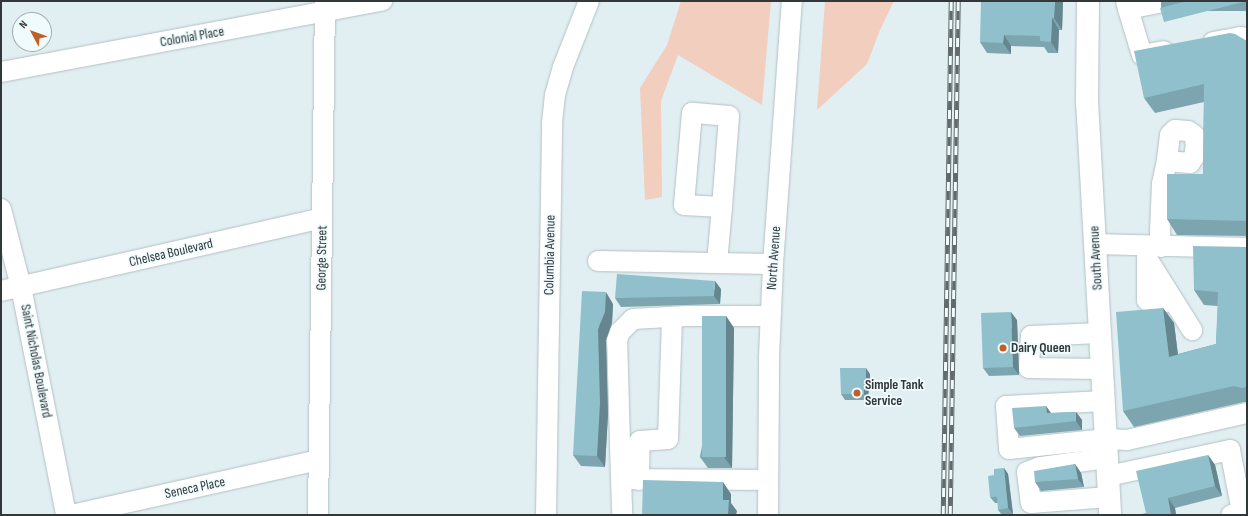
<!DOCTYPE html>
<style>
body{margin:0}
#map{position:relative;width:1248px;height:516px;overflow:hidden;background:#e1eff2;font-family:"Sofia Sans Condensed",sans-serif}
div>[style]{position:absolute}
[style*='--x']{left:calc(var(--x)*1px);top:calc(var(--y)*1px);width:calc(var(--w)*1px);rotate:calc(var(--a)*1deg)}
.green>*{inset:0;background:#f1cebe}
.roads{filter:drop-shadow(0 0 1px #b3c0c3) drop-shadow(0 0 1px #b3c0c3)}
.minor>*{height:20px;margin:-10px;padding:0 10px;transform-origin:10px;border-radius:10px;background:#fff}
.major>*{height:22px;margin:-11px;padding:0 11px;transform-origin:11px;border-radius:11px;background:#fff}
.rail>*{height:4.5px;margin-top:-2.25px;transform-origin:0;background:repeating-linear-gradient(90deg,#f0fbfe 0 9px,#61696b 0 18px);box-sizing:border-box;border-block:1px solid #61696b}
.wall>*{inset:0;background:#7ca5af;transform-origin:0 0}
.shaded-wall>*{inset:0;background:#65868f}
.building>*{inset:0;background:#90c0cc;transform-origin:0 0}
.dots>*{width:11px;height:11px;translate:-50% -50%;box-sizing:border-box;border:2px solid #f0fbfe;border-radius:50%}
span{translate:-50% -50%;white-space:nowrap;text-align:center;line-height:1.15;-webkit-text-stroke:3.5px #f0fbfe;paint-order:stroke}
.street-label{font-size:14px;color:#323839}
.poi-label{font-size:14px;color:#323839;font-weight:700}
.left{translate:0 -50%;text-align:left}
.frame{position:absolute;inset:0;border:2px solid #323839;pointer-events:none}
.north{position:absolute;left:12px;top:12px;width:40px;height:40px;box-sizing:border-box;background:#f0fbfe;border:1px solid #a4adaf;border-radius:50%;rotate:311deg;font-size:11px;font-weight:700;line-height:16px;text-align:center;color:#323839}
.north::after{content:'';display:block;margin:auto;width:14px;height:18px;background:#c25f27;clip-path:polygon(50% 0,100% 100%,50% 72%,0 100%)}
</style>
<div id="map">
<div class="green">
<i style="clip-path:polygon(681px 1px,771px 1px,762px 105px,678px 55px,661px 101px,662px 197px,645px 200px,640px 88px,667px 45px)"></i>
<i style="clip-path:polygon(825px 1px,894px 1px,880px 30px,867px 64px,817px 110px)"></i>
</div>
<div class="roads">
<div class="minor">
<i style="--x:1126;--y:1;--w:8;--a:76"></i>
<i style="--x:1128;--y:9;--w:41;--a:-11.3"></i>
<i style="--x:1128;--y:9;--w:48;--a:73.1"></i>
<i style="--x:1142;--y:55;--w:22;--a:-10"></i>
<i style="--x:1213;--y:42;--w:27;--a:-10"></i>
<i style="--x:1240;--y:37;--w:7;--a:8"></i>
<i style="--x:1;--y:72;--w:388;--a:-10.6"></i>
<i style="--x:1;--y:209;--w:81;--a:75.6"></i>
<i style="--x:21;--y:287;--w:232;--a:78.8"></i>
<i style="--x:1095;--y:244;--w:152;--a:1.5"></i>
<i style="--x:1161;--y:247;--w:16;--a:-94"></i>
<i style="--x:1160;--y:231;--w:47;--a:-87.6"></i>
<i style="--x:1162;--y:184;--w:24;--a:-78"></i>
<i style="--x:1167;--y:161;--w:23;--a:5"></i>
<i style="--x:1190;--y:163;--w:7;--a:-56"></i>
<i style="--x:1194;--y:157;--w:12;--a:-81"></i>
<i style="--x:1196;--y:145;--w:10;--a:-101"></i>
<i style="--x:1194;--y:135;--w:7;--a:-146"></i>
<i style="--x:1188;--y:131;--w:13;--a:-176"></i>
<i style="--x:1175;--y:130;--w:7;--a:135"></i>
<i style="--x:1170;--y:135;--w:26;--a:97"></i>
<i style="--x:1147;--y:256;--w:44;--a:90"></i>
<i style="--x:1147;--y:300;--w:6;--a:45"></i>
<i style="--x:1151;--y:304;--w:22;--a:-8"></i>
<i style="--x:1148;--y:260;--w:83;--a:57.8"></i>
<i style="--x:598;--y:261;--w:175;--a:1"></i>
<i style="--x:717;--y:263;--w:56;--a:-84.9"></i>
<i style="--x:722;--y:207;--w:91;--a:-85.6"></i>
<i style="--x:729;--y:116;--w:37;--a:-175"></i>
<i style="--x:692;--y:113;--w:92;--a:95"></i>
<i style="--x:684;--y:205;--w:38;--a:3"></i>
<i style="--x:1;--y:291;--w:329;--a:-12.8"></i>
<i style="--x:1100;--y:333;--w:69;--a:177.5"></i>
<i style="--x:1031;--y:336;--w:32;--a:94"></i>
<i style="--x:1029;--y:368;--w:73;--a:0.8"></i>
<i style="--x:1104;--y:401;--w:98;--a:177.1"></i>
<i style="--x:1006;--y:406;--w:43;--a:86"></i>
<i style="--x:1009;--y:449;--w:98;--a:-5.9"></i>
<i style="--x:1106;--y:439;--w:21;--a:3"></i>
<i style="--x:1127;--y:440;--w:123;--a:-12.7"></i>
<i style="--x:1107;--y:458;--w:68;--a:172.3"></i>
<i style="--x:1040;--y:467;--w:14;--a:159"></i>
<i style="--x:1027;--y:472;--w:31;--a:83"></i>
<i style="--x:1031;--y:503;--w:78;--a:-4.4"></i>
<i style="--x:1108;--y:476;--w:125;--a:-12"></i>
<i style="--x:1230;--y:450;--w:63;--a:79"></i>
<i style="--x:1242;--y:512;--w:11;--a:165"></i>
<i style="--x:621;--y:479;--w:36;--a:88"></i>
<i style="--x:639;--y:480;--w:39;--a:-89"></i>
<i style="--x:640;--y:441;--w:28;--a:-4"></i>
<i style="--x:668;--y:439;--w:122;--a:-88.1"></i>
<i style="--x:768;--y:480;--w:147;--a:-179.6"></i>
<i style="--x:621;--y:479;--w:139;--a:-91.6"></i>
<i style="--x:617;--y:340;--w:9;--a:-69"></i>
<i style="--x:620;--y:332;--w:18;--a:-45"></i>
<i style="--x:633;--y:319;--w:53;--a:-3.2"></i>
<i style="--x:686;--y:316;--w:84;--a:0"></i>
<i style="--x:71;--y:515;--w:254;--a:-12.5"></i>
<i style="--x:318;--y:515;--w:514;--a:-89.22"></i>
<i style="--x:546;--y:515;--w:392;--a:-89.1"></i>
<i style="--x:552;--y:123;--w:28;--a:-84"></i>
<i style="--x:555;--y:95;--w:29;--a:-74"></i>
<i style="--x:563;--y:67;--w:71;--a:-68.5"></i>
<i style="--x:768;--y:515;--w:158;--a:-89.6"></i>
<i style="--x:769;--y:357;--w:93;--a:-87.5"></i>
<i style="--x:773;--y:264;--w:264;--a:-85.9"></i>
</div>
<div class="major">
<i style="--x:1088;--y:1;--w:100;--a:90.6"></i>
<i style="--x:1087;--y:101;--w:415;--a:86.8"></i>
</div>
</div>
<div class="rail">
<i style="--x:943;--y:515;--w:514;--a:-89.11"></i>
<i style="--x:950;--y:515;--w:514;--a:-89.11"></i>
</div>
<div class="wall">
<i style="clip-path:polygon(1063px 1px,1062px 30px,1059px 30px,1058px 53px,1048px 53px,1044px 47px,1011px 46px,1011px 54px,987px 53px,980px 42px)"></i>
<i style="left:1247px;top:1px;width:10px;height:86px;rotate:90deg"></i>
<i style="clip-path:polygon(1247px 41px,1247px 236px,1177px 235px,1167px 219px,1203px 174px,1204px 102px,1155px 113px,1144px 98px)"></i>
<i style="clip-path:polygon(1247px 247px,1247px 402px,1244px 402px,1134px 427px,1123px 411px,1163px 308px,1174px 323px,1178px 354px,1216px 344px,1218px 306px,1204px 305px,1194px 290px)"></i>
<i style="clip-path:polygon(721px 289px,720px 304px,621px 307px,615px 298px)"></i>
<i style="clip-path:polygon(613px 304px,612px 323px,606px 340px,608px 414px,605px 467px,581px 466px,573px 455px)"></i>
<i style="clip-path:polygon(726px 316px,734px 328px,732px 468px,708px 468px,700px 457px)"></i>
<i style="clip-path:polygon(1017px 320px,1019px 375px,989px 376px,983px 368px)"></i>
<i style="clip-path:polygon(870px 374px,870px 385px,869px 385px,868px 400px,845px 400px,841px 394px)"></i>
<i style="clip-path:polygon(1046px 406px,1051px 413px,1076px 412px,1082px 420px,1082px 430px,1020px 436px,1014px 428px)"></i>
<i style="clip-path:polygon(1208px 455px,1215px 465px,1222px 496px,1175px 508px,1176px 515px,1139px 515px,1146px 513px)"></i>
<i style="clip-path:polygon(1075px 464px,1081px 473px,1084px 487px,1041px 491px,1035px 482px)"></i>
<i style="clip-path:polygon(1004px 468px,1008px 474px,1013px 514px,1007px 515px,1002px 515px,998px 510px,998px 503px,995px 503px,990px 497px,994px 475px)"></i>
</div>
<div class="shaded-wall">
<i style="clip-path:polygon(1055px 1px,1063px 1px,1062px 30px,1054px 18px)"></i>
<i style="clip-path:polygon(1052px 18px,1059px 30px,1058px 53px,1051px 42px)"></i>
<i style="clip-path:polygon(1004px 35px,1011px 46px,1011px 54px,1003px 43px)"></i>
<i style="clip-path:polygon(715px 281px,721px 289px,720px 304px,714px 296px)"></i>
<i style="clip-path:polygon(606px 292px,613px 304px,612px 323px,606px 340px,608px 414px,605px 467px,597px 456px,598px 329px)"></i>
<i style="clip-path:polygon(1163px 308px,1174px 323px,1180px 372px,1169px 357px)"></i>
<i style="clip-path:polygon(1011px 312px,1017px 320px,1019px 375px,1013px 367px)"></i>
<i style="clip-path:polygon(726px 316px,734px 328px,732px 468px,724px 457px)"></i>
<i style="clip-path:polygon(866px 368px,870px 374px,870px 385px,866px 379px)"></i>
<i style="clip-path:polygon(864px 379px,869px 385px,868px 400px,864px 394px)"></i>
<i style="clip-path:polygon(1046px 406px,1052px 415px,1047px 413px)"></i>
<i style="clip-path:polygon(1076px 412px,1082px 420px,1082px 430px,1076px 421px)"></i>
<i style="clip-path:polygon(1208px 455px,1215px 465px,1222px 496px,1215px 486px)"></i>
<i style="clip-path:polygon(1075px 464px,1081px 473px,1084px 487px,1078px 479px)"></i>
<i style="clip-path:polygon(1004px 468px,1008px 474px,1013px 514px,1008px 508px)"></i>
<i style="clip-path:polygon(723px 482px,731px 494px,731px 503px,737px 511px,736px 515px,728px 515px,723px 500px)"></i>
<i style="clip-path:polygon(1168px 498px,1175px 508px,1176px 515px,1171px 515px)"></i>
</div>
<div class="building">
<i style="clip-path:polygon(981px 1px,1055px 1px,1054px 18px,1052px 18px,1051px 42px,1040px 41px,1040px 36px,1004px 35px,1003px 43px,980px 42px)"></i>
<i style="clip-path:polygon(1187px 1px,1247px 1px,1164px 22px,1160px 8px)"></i>
<i style="clip-path:polygon(1230px 33px,1235px 34px,1247px 41px,1247px 221px,1167px 219px,1167px 174px,1203px 174px,1204px 84px,1144px 98px,1134px 51px)"></i>
<i style="clip-path:polygon(1193px 246px,1247px 247px,1247px 387px,1242px 388px,1234px 386px,1123px 411px,1116px 312px,1163px 308px,1169px 357px,1216px 344px,1218px 292px,1194px 290px)"></i>
<i style="clip-path:polygon(617px 274px,715px 281px,714px 296px,615px 298px)"></i>
<i style="clip-path:polygon(582px 291px,606px 292px,605px 312px,598px 329px,600px 403px,597px 456px,573px 455px)"></i>
<i style="left:1011px;top:312px;width:55px;height:30px;rotate:88deg"></i>
<i style="left:702px;top:316px;width:24px;height:141px"></i>
<i style="clip-path:polygon(840px 368px,866px 368px,866px 379px,864px 379px,864px 394px,841px 394px)"></i>
<i style="clip-path:polygon(1046px 406px,1047px 413px,1076px 412px,1076px 421px,1014px 428px,1012px 408px)"></i>
<i style="clip-path:polygon(1208px 455px,1215px 486px,1168px 498px,1171px 515px,1139px 515px,1146px 513px,1136px 471px)"></i>
<i style="clip-path:polygon(1075px 464px,1078px 479px,1035px 482px,1034px 471px)"></i>
<i style="clip-path:polygon(1004px 468px,1008px 508px,998px 510px,997px 497px,990px 497px,988px 476px,994px 475px,994px 469px)"></i>
<i style="clip-path:polygon(643px 480px,723px 482px,723px 500px,729px 500px,728px 515px,642px 515px)"></i>
</div>
<div class="dots">
<i style="left:1003px;top:348px;background:#c25f27"></i>
<i style="left:857px;top:393px;background:#c25f27"></i>
</div>
<div class="street-label">
<span style="left:192px;top:37px;rotate:-10deg">Colonial Place</span>
<span style="left:171px;top:253px;rotate:-13deg">Chelsea Boulevard</span>
<span style="left:550px;top:255px;rotate:-89deg">Columbia Avenue</span>
<span style="left:322px;top:258px;rotate:-89deg">George Street</span>
<span style="left:774px;top:258px;rotate:-86deg">North Avenue</span>
<span style="left:1096px;top:258px;rotate:-93deg">South Avenue</span>
<span style="left:36px;top:361px;rotate:79deg">Saint Nicholas Boulevard</span>
<span style="left:195px;top:488px;rotate:-12deg">Seneca Place</span>
</div>
<div class="poi-label">
<span class="left" style="left:1011px;top:348px">Dairy Queen</span>
<span class="left" style="left:865px;top:393px">Simple Tank<br>Service</span>
</div>
<div class="frame"></div>
<div class="north">N</div>
</div>
